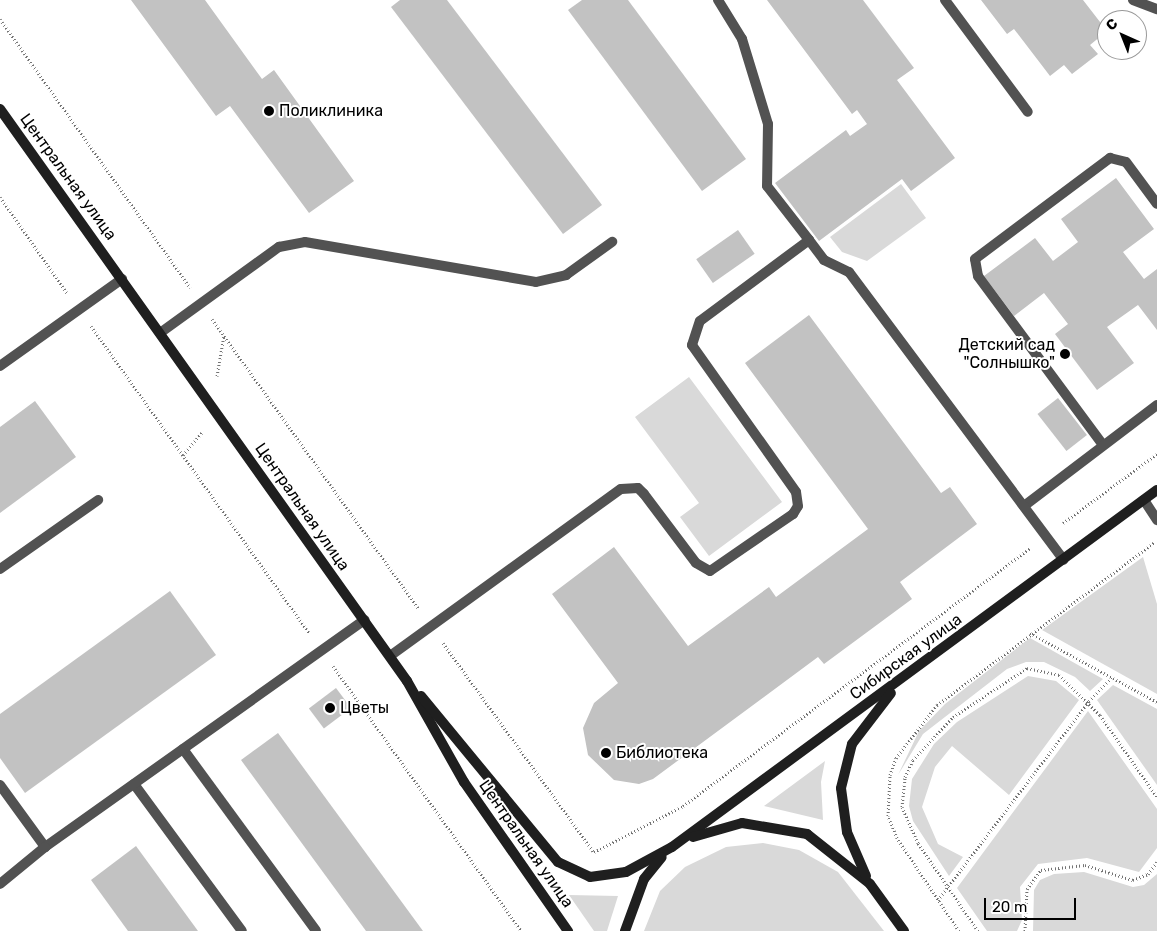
<!DOCTYPE html>
<meta charset="utf-8">
<style>
body{margin:0}
#map{position:relative;width:1157px;height:931px;overflow:hidden;background:#fff;font-family:Rubik,sans-serif}
div>[style]{position:absolute}
[style*='--x']{left:calc(var(--x)*1px);top:calc(var(--y)*1px);width:calc(var(--w)*1px);rotate:calc(var(--a)*1deg)}
.green>*{inset:0;background:#d9d9d9}
.building>*{inset:0;background:#c2c2c2;transform-origin:0 0}
.path>*{height:3px;margin-top:-1.5px;transform-origin:0;background:repeating-linear-gradient(90deg,#747474 0 1px,transparent 0 3.5px)}
.lane>*{height:10px;margin:-5px;padding:0 5px;transform-origin:5px;border-radius:5px;background:#525252}
.secondary>*{height:10px;margin:-5px;padding:0 5px;transform-origin:5px;border-radius:5px;background:#1f1f1f}
.dots>*{width:14px;height:14px;translate:-50% -50%;box-sizing:border-box;border:2px solid #fff;border-radius:50%}
span{translate:-50% -50%;white-space:nowrap;text-align:center;line-height:1.15;-webkit-text-stroke:4px #fff;paint-order:stroke}
.poi-label{font-size:16px;color:#000}
.left{translate:0 -50%;text-align:left}
.right{translate:-100% -50%;text-align:right}
.street-label{font-size:16px;color:#000}
.north{position:absolute;left:1097px;top:10px;width:50px;height:50px;box-sizing:border-box;background:#fff;border:1px solid #999;border-radius:50%;rotate:316deg;font-size:14px;font-weight:700;line-height:20px;text-align:center;color:#000}
.north::after{content:'';display:block;margin:auto;width:18px;height:22px;background:#000;clip-path:polygon(50% 0,100% 100%,50% 72%,0 100%)}
.scale{position:absolute;left:984px;top:898px;width:92px;height:22px;box-sizing:border-box;border:2px solid #000;border-top:0;padding-left:6px;font-size:15px;line-height:18px;white-space:nowrap;color:#000;-webkit-text-stroke:4px #fff;paint-order:stroke}
</style>
<div id="map">
<div class="green">
<i style="clip-path:polygon(901px 184px,926px 218px,867px 261px,842px 252px,830px 237px)"></i>
<i style="clip-path:polygon(689px 377px,782px 502px,709px 556px,680px 517px,699px 503px,635px 417px)"></i>
<i style="clip-path:polygon(1143px 557px,1157px 604px,1157px 694px,1042px 630px)"></i>
<i style="clip-path:polygon(1030px 638px,1103px 679px,1090px 691px,1075px 677px,1044px 662px,1026px 662px,1007px 669px,923px 734px,898px 775px,919px 731px,945px 704px)"></i>
<i style="clip-path:polygon(1028px 676px,1056px 681px,1079px 700px,1009px 795px,952px 746px,935px 767px,922px 807px,938px 844px,963px 857px,949px 876px,913px 821px,909px 806px,912px 779px,934px 744px,957px 722px)"></i>
<i style="clip-path:polygon(1113px 685px,1157px 709px,1157px 785px,1097px 700px)"></i>
<i style="clip-path:polygon(1088px 711px,1157px 809px,1157px 848px,1139px 872px,1087px 858px,1038px 864px,1020px 887px,1022px 920px,1017px 931px,987px 931px,957px 888px)"></i>
<i style="clip-path:polygon(825px 761px,821px 782px,823px 820px,764px 806px)"></i>
<i style="clip-path:polygon(763px 843px,799px 850px,838px 872px,884px 931px,644px 931px,660px 891px,685px 867px,726px 847px)"></i>
<i style="clip-path:polygon(1084px 872px,1133px 887px,1144px 885px,1157px 874px,1157px 931px,1033px 931px,1034px 890px,1040px 880px,1054px 874px)"></i>
<i style="clip-path:polygon(569px 895px,618px 896px,607px 931px,594px 931px)"></i>
</div>
<div class="building">
<i style="clip-path:polygon(131px 0,205px 0,262px 79px,274px 70px,354px 181px,309px 213px,230px 106px,216px 116px)"></i>
<i style="clip-path:polygon(400px 0,447px 0,602px 205px,563px 234px,391px 7px)"></i>
<i style="clip-path:polygon(582px 0,628px 0,746px 159px,702px 191px,568px 10px)"></i>
<i style="clip-path:polygon(767px 0,863px 0,914px 68px,897px 80px,955px 158px,911px 191px,902px 179px,819px 241px,775px 183px,846px 130px,850px 136px,867px 124px,857px 110px,852px 114px)"></i>
<i style="clip-path:polygon(981px 0,1083px 0,1107px 31px,1090px 45px,1098px 54px,1072px 74px,1064px 65px,1050px 76px,1014px 29px,1007px 34px)"></i>
<i style="clip-path:polygon(1116px 178px,1154px 229px,1123px 252px,1144px 279px,1157px 269px,1157px 330px,1138px 305px,1107px 327px,1134px 363px,1097px 390px,1055px 334px,1068px 324px,1044px 293px,1014px 316px,984px 276px,1035px 238px,1053px 261px,1078px 242px,1061px 219px)"></i>
<i style="left:738px;top:230px;width:29px;height:51px;rotate:55deg"></i>
<i style="clip-path:polygon(809px 315px,941px 493px,950px 487px,977px 524px,900px 582px,912px 599px,824px 664px,818px 657px,653px 779px,639px 784px,614px 780px,588px 755px,583px 728px,594px 703px,618px 683px,552px 594px,614px 547px,688px 646px,769px 587px,776px 597px,868px 529px,745px 363px)"></i>
<i style="left:1058px;top:398px;width:47px;height:26px;rotate:52deg"></i>
<i style="clip-path:polygon(35px 401px,76px 457px,0 513px,0 427px)"></i>
<i style="clip-path:polygon(170px 591px,216px 655px,25px 793px,0 758px,0 714px)"></i>
<i style="left:336px;top:688px;width:25px;height:34px;rotate:53deg"></i>
<i style="clip-path:polygon(278px 733px,423px 931px,366px 931px,241px 760px)"></i>
<i style="clip-path:polygon(136px 846px,198px 931px,128px 931px,91px 880px)"></i>
</div>
<div class="path">
<i style="--x:0;--y:19;--w:329;--a:54.7"></i>
<i style="--x:0;--y:197;--w:117;--a:55.1"></i>
<i style="--x:212;--y:319;--w:356;--a:54.5"></i>
<i style="--x:91;--y:326;--w:377;--a:54.6"></i>
<i style="--x:217;--y:376;--w:42;--a:-80.3"></i>
<i style="--x:183;--y:455;--w:31;--a:-50"></i>
<i style="--x:1063;--y:523;--w:117;--a:-36.3"></i>
<i style="--x:1030;--y:633;--w:145;--a:28.5"></i>
<i style="--x:443;--y:643;--w:258;--a:54.2"></i>
<i style="--x:594;--y:852;--w:100;--a:-27.3"></i>
<i style="--x:683;--y:806;--w:432;--a:-36.6"></i>
<i style="--x:333;--y:666;--w:325;--a:54.6"></i>
<i style="--x:938;--y:900;--w:250;--a:-52.8"></i>
<i style="--x:1089;--y:701;--w:33;--a:-46"></i>
<i style="--x:959;--y:931;--w:112;--a:-123.7"></i>
<i style="--x:897;--y:838;--w:24;--a:-112"></i>
<i style="--x:888;--y:816;--w:41;--a:-87.2"></i>
<i style="--x:890;--y:775;--w:18;--a:-71"></i>
<i style="--x:896;--y:758;--w:67;--a:-52.3"></i>
<i style="--x:937;--y:705;--w:272;--a:-36.8"></i>
<i style="--x:978;--y:931;--w:107;--a:-124.3"></i>
<i style="--x:918;--y:843;--w:39;--a:-114"></i>
<i style="--x:902;--y:807;--w:30;--a:-84"></i>
<i style="--x:905;--y:777;--w:19;--a:-65"></i>
<i style="--x:913;--y:760;--w:59;--a:-47.1"></i>
<i style="--x:953;--y:717;--w:89;--a:-33.5"></i>
<i style="--x:1027;--y:668;--w:33;--a:12"></i>
<i style="--x:1059;--y:675;--w:57;--a:44.3"></i>
<i style="--x:1100;--y:715;--w:100;--a:55.2"></i>
<i style="--x:1025;--y:931;--w:42;--a:-87.3"></i>
<i style="--x:1027;--y:889;--w:24;--a:-54"></i>
<i style="--x:1041;--y:870;--w:44;--a:-6.5"></i>
<i style="--x:1085;--y:865;--w:50;--a:17.4"></i>
<i style="--x:1133;--y:880;--w:16;--a:-22"></i>
<i style="--x:1148;--y:874;--w:15;--a:-53"></i>
</div>
<div class="lane">
<i style="--x:718;--y:0;--w:46;--a:58.4"></i>
<i style="--x:742;--y:39;--w:89;--a:73"></i>
<i style="--x:768;--y:124;--w:62;--a:90.9"></i>
<i style="--x:767;--y:186;--w:68;--a:52.1"></i>
<i style="--x:945;--y:0;--w:139;--a:53.5"></i>
<i style="--x:1133;--y:0;--w:26;--a:21"></i>
<i style="--x:160;--y:333;--w:147;--a:-35.9"></i>
<i style="--x:279;--y:247;--w:26;--a:-11"></i>
<i style="--x:305;--y:242;--w:234;--a:9.8"></i>
<i style="--x:536;--y:282;--w:31;--a:-13"></i>
<i style="--x:566;--y:275;--w:57;--a:-35.7"></i>
<i style="--x:0;--y:366;--w:150;--a:-35.5"></i>
<i style="--x:1103;--y:445;--w:210;--a:-126.5"></i>
<i style="--x:978;--y:276;--w:17;--a:-100"></i>
<i style="--x:975;--y:259;--w:169;--a:-36.8"></i>
<i style="--x:1110;--y:158;--w:16;--a:14"></i>
<i style="--x:1126;--y:162;--w:52;--a:53.6"></i>
<i style="--x:1144;--y:500;--w:24;--a:57"></i>
<i style="--x:1024;--y:506;--w:167;--a:-37.2"></i>
<i style="--x:0;--y:569;--w:120;--a:-35.1"></i>
<i style="--x:390;--y:656;--w:285;--a:-35.9"></i>
<i style="--x:621;--y:489;--w:17;--a:-3"></i>
<i style="--x:638;--y:488;--w:8;--a:45"></i>
<i style="--x:644;--y:494;--w:86;--a:53"></i>
<i style="--x:696;--y:563;--w:16;--a:30"></i>
<i style="--x:710;--y:571;--w:101;--a:-34.5"></i>
<i style="--x:793;--y:514;--w:9;--a:-58"></i>
<i style="--x:798;--y:506;--w:14;--a:-98"></i>
<i style="--x:796;--y:492;--w:180;--a:-125.3"></i>
<i style="--x:692;--y:345;--w:25;--a:-72"></i>
<i style="--x:700;--y:321;--w:136;--a:-36.6"></i>
<i style="--x:809;--y:240;--w:25;--a:53"></i>
<i style="--x:824;--y:260;--w:28;--a:26"></i>
<i style="--x:849;--y:272;--w:359;--a:53.3"></i>
<i style="--x:183;--y:749;--w:225;--a:53.8"></i>
<i style="--x:134;--y:784;--w:182;--a:53.7"></i>
<i style="--x:0;--y:785;--w:77;--a:54"></i>
<i style="--x:45;--y:847;--w:392;--a:-35.4"></i>
<i style="--x:0;--y:884;--w:58;--a:-39.4"></i>
</div>
<div class="secondary">
<i style="--x:0;--y:109;--w:702;--a:54.57"></i>
<i style="--x:407;--y:681;--w:116;--a:60.6"></i>
<i style="--x:464;--y:782;--w:182;--a:55.1"></i>
<i style="--x:421;--y:696;--w:215;--a:50.5"></i>
<i style="--x:558;--y:862;--w:35;--a:25"></i>
<i style="--x:590;--y:877;--w:36;--a:-8"></i>
<i style="--x:626;--y:872;--w:52;--a:-28.5"></i>
<i style="--x:672;--y:847;--w:602;--a:-36.36"></i>
<i style="--x:693;--y:837;--w:51;--a:-15.9"></i>
<i style="--x:742;--y:823;--w:66;--a:9.6"></i>
<i style="--x:807;--y:834;--w:80;--a:38.4"></i>
<i style="--x:870;--y:884;--w:58;--a:54.1"></i>
<i style="--x:866;--y:876;--w:48;--a:-113.4"></i>
<i style="--x:847;--y:832;--w:44;--a:-97.8"></i>
<i style="--x:841;--y:788;--w:45;--a:-76"></i>
<i style="--x:852;--y:744;--w:64;--a:-52.6"></i>
<i style="--x:625;--y:931;--w:55;--a:-69.9"></i>
<i style="--x:644;--y:879;--w:28;--a:-51"></i>
</div>
<div class="dots">
<i style="left:269px;top:111px;background:#000"></i>
<i style="left:1065px;top:354px;background:#000"></i>
<i style="left:330px;top:708px;background:#000"></i>
<i style="left:606px;top:753px;background:#000"></i>
</div>
<div class="poi-label">
<span class="left" style="left:279px;top:111px">Поликлиника</span>
<span class="right" style="left:1055px;top:354px">Детский сад<br>"Солнышко"</span>
<span class="left" style="left:340px;top:708px">Цветы</span>
<span class="left" style="left:616px;top:753px">Библиотека</span>
</div>
<div class="street-label">
<span style="left:68px;top:177px;rotate:54deg">Центральная улица</span>
<span style="left:302px;top:507px;rotate:55deg">Центральная улица</span>
<span style="left:906px;top:657px;rotate:-36deg">Сибирская улица</span>
<span style="left:526px;top:844px;rotate:55deg">Центральная улица</span>
</div>
<div class="north">С</div>
<div class="scale">20 m</div>
</div>
